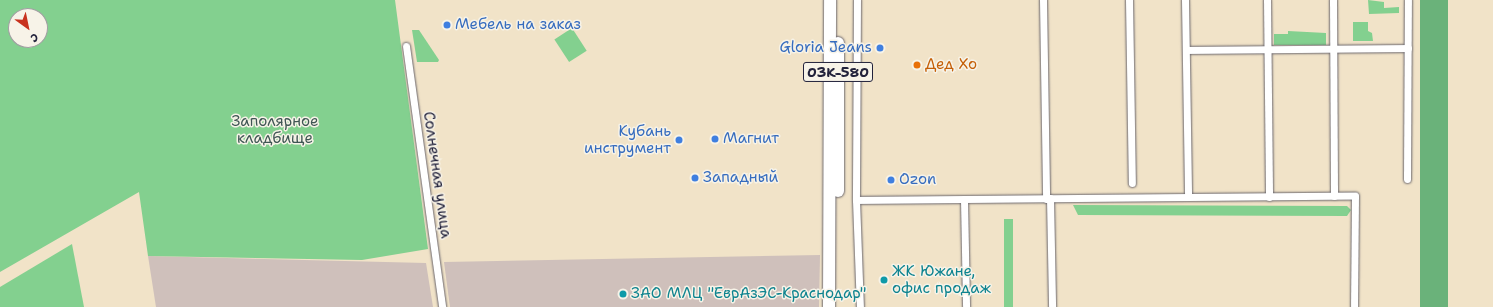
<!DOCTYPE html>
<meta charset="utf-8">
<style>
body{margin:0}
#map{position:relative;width:1493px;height:307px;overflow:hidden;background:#f1e3c8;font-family:"Shantell Sans",sans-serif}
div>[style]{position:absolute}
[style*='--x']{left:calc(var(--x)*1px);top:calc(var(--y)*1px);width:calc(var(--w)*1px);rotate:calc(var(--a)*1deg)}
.industrial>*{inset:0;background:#cfc0bb}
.green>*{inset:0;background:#83d08f;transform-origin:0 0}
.forest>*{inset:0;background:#6ab27a;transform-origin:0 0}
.roads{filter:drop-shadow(0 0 1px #6a666c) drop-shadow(0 0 1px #6a666c)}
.street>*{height:7px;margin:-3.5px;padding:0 3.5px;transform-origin:3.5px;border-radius:3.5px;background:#fff}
.highway>*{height:12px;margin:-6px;padding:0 6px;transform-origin:6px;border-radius:6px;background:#fff}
.dots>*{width:11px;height:11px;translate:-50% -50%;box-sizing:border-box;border:2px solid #f7f3e8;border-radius:50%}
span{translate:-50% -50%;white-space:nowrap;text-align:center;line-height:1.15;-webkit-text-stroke:3px #f7f3e8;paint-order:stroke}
.shield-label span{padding:1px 3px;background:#f7f3e8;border:1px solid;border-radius:3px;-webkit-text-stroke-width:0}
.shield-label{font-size:14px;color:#22223b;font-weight:700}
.shop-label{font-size:15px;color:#366cbe}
.left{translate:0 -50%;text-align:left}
.right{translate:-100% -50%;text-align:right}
.food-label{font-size:15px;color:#c56008}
.park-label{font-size:15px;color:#3f5654}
.street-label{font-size:15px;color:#22223b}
.culture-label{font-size:15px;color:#0d838f}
.north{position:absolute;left:8px;top:8px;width:40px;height:40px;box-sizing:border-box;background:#f7f3e8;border:1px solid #a29fa3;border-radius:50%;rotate:147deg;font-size:11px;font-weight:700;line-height:16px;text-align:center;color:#22223b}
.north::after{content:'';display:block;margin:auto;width:14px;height:18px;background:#c8321e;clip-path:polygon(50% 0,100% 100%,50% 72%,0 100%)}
</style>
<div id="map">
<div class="industrial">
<i style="clip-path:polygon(820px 255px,819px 307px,450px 307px,444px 262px)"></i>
<i style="clip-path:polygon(148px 256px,426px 263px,433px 307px,156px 307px)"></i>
</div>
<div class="green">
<i style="clip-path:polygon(evenodd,0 0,395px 0,428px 249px,362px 260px,148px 256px,139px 192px,0 272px,0 0,16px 16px,40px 16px,40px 40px,16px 40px,16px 16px)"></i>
<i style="clip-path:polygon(1368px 0,1384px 2px,1384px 8px,1399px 7px,1399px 13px,1369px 14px)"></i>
<i style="clip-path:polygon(1353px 22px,1368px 22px,1368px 31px,1372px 33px,1373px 41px,1353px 41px)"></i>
<i style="left:572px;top:28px;width:27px;height:21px;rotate:57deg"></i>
<i style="clip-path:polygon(412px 30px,419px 30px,439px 60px,438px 62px,417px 62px)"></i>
<i style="clip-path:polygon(1288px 31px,1326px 33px,1326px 45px,1274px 45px,1274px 34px,1288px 34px)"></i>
<i style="clip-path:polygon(1073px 205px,1347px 206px,1351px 210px,1347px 216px,1078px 215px)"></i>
<i style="left:1004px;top:219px;width:9px;height:88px"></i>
<i style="clip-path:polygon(72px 244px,84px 307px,0 307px,0 287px)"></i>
</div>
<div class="forest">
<i style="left:1420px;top:0;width:28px;height:307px"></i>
</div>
<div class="roads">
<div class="street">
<i style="--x:857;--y:0;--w:200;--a:90.3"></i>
<i style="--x:856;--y:200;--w:107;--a:87.9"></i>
<i style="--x:1043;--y:0;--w:199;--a:89.1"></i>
<i style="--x:1129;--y:0;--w:183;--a:89.1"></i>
<i style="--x:1185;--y:0;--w:197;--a:89.1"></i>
<i style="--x:1267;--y:0;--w:197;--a:89.4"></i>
<i style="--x:1333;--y:0;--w:196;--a:89.7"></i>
<i style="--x:406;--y:46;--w:263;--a:82.1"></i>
<i style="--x:1186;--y:50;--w:222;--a:-0.5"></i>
<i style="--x:1407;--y:179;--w:179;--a:-89.7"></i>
<i style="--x:1050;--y:198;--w:109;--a:88.9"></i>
<i style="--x:964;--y:199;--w:108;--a:88.9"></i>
<i style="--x:856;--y:200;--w:499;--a:-0.5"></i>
<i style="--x:1355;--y:196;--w:111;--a:90.5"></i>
</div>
<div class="highway">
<i style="--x:838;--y:43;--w:148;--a:90"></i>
<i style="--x:829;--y:307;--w:307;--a:-89.8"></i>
</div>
</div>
<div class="dots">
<i style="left:447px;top:25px;background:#3f7fe0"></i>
<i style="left:880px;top:48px;background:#3f7fe0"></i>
<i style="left:917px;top:65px;background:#e8710a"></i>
<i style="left:715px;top:139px;background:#3f7fe0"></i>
<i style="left:679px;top:140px;background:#3f7fe0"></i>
<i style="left:695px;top:178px;background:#3f7fe0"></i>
<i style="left:891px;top:180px;background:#3f7fe0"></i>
<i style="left:884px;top:280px;background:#0f9aa8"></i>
<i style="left:623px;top:294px;background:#0f9aa8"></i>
</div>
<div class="shield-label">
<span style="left:838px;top:72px">03К-580</span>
</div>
<div class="shop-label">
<span class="left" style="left:455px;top:25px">Мебель на заказ</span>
<span class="right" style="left:872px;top:48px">Gloria Jeans</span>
<span class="right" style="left:671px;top:140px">Кубань<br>инструмент</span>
<span class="left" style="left:723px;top:139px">Магнит</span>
<span class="left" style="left:703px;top:178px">Западный</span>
<span class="left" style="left:899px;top:180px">Ozon</span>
</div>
<div class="food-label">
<span class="left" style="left:925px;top:65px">Дед Хо</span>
</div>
<div class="park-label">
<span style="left:275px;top:130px">Заполярное<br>кладбище</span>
</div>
<div class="street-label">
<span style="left:437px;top:175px;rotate:82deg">Солнечная улица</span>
</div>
<div class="culture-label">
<span class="left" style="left:892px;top:280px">ЖК Южане,<br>офис продаж</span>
<span class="left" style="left:631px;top:294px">ЗАО МЛЦ "ЕврАзЭС-Краснодар"</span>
</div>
<div class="north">С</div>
</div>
